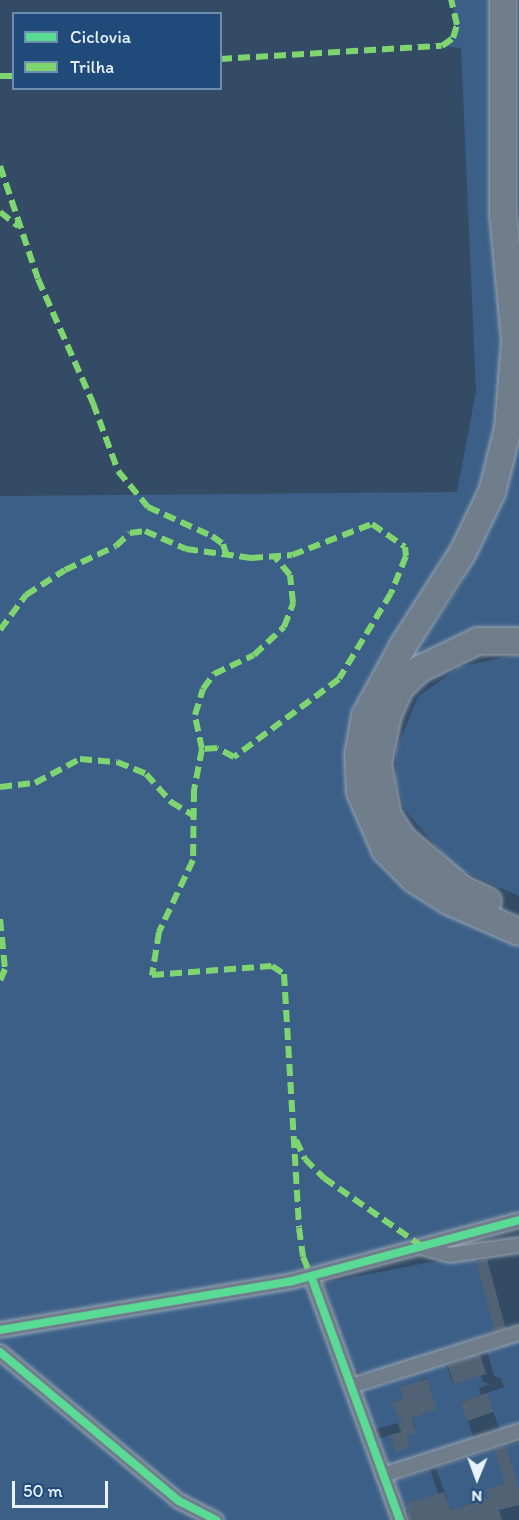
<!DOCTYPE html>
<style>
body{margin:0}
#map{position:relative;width:519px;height:1520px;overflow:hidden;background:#344b65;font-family:Itim,sans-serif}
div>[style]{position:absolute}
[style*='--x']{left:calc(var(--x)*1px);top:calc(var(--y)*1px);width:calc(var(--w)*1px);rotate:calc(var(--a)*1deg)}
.green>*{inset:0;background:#3b5f87}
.building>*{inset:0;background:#516275;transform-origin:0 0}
.roads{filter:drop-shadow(0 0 2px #9aa6b3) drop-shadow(0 0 2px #9aa6b3)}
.street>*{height:14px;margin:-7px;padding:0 7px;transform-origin:7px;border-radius:7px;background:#707e8c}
.highway>*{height:26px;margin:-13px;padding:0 13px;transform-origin:13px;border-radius:13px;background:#707e8c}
.quiet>*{height:6px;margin-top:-3px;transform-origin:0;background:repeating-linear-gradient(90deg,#7fd670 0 12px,transparent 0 18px)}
.cycleway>*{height:8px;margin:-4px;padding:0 4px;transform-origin:4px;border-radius:4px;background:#5adb95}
span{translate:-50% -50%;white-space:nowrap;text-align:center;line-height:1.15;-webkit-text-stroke:5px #1f4a7a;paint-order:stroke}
.legend{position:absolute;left:12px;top:12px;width:210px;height:78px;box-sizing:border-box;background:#1f4a7a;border:2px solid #6f8dac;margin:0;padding:8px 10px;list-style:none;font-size:18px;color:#e8f1f8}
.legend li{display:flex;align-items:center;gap:12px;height:30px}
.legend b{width:30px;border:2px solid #6f8dac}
.north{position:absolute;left:447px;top:1448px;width:60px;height:60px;-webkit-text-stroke:4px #1f4a7a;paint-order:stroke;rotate:181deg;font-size:16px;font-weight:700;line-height:24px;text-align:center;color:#e8f1f8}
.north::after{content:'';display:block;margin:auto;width:21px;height:27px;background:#e8f1f8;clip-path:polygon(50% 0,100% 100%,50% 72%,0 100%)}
.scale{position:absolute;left:12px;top:1481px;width:96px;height:27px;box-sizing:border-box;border:3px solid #e8f1f8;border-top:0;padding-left:8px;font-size:18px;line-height:21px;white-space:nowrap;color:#e8f1f8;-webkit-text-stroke:4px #1f4a7a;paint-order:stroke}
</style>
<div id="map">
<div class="green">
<i style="clip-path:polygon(451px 0,494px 0,509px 337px,486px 491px,437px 583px,360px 792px,519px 932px,519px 1220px,293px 1282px,311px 1289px,393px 1520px,0 1520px,0 496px,457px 492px,476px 391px,461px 48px,442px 46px,453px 38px,457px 25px)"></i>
<i style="clip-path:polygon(519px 432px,519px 632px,404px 665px,461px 585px,501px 499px)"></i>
<i style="clip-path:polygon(516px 655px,519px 656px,519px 896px,454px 867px,405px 810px,396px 780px,396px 750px,418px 697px,459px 667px)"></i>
<i style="clip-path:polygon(476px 1258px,496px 1331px,374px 1375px,351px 1370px,323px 1283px,426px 1263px)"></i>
<i style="clip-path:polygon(519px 1340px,519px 1425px,500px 1431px,487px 1393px,504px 1387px,501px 1379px,494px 1376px,487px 1350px)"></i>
<i style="clip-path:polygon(evenodd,475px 1354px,483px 1382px,490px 1384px,479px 1388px,481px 1395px,461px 1402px,474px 1439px,389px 1467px,378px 1439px,390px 1435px,396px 1451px,410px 1447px,405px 1431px,417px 1431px,412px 1419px,373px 1430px,360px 1392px,446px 1364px,453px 1384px,470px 1379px,464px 1358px,475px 1354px,426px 1378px,436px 1409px,412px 1417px,401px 1387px,408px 1385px,413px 1400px,424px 1396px,420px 1381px,426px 1378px)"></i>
<i style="clip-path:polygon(519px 1442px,519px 1488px,514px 1480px,487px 1489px,489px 1498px,451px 1510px,436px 1468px,494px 1449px,501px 1467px,511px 1463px,506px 1446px)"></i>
<i style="clip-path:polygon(430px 1470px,440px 1498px,424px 1504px,421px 1499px,408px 1503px,409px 1509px,405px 1511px,394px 1481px)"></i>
</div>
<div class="building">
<i style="left:487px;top:1259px;width:72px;height:11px;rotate:75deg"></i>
<i style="left:480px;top:1355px;width:20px;height:34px;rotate:72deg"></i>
<i style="clip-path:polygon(427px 1379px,437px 1409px,411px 1418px,417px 1432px,407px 1436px,410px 1447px,396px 1452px,390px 1435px,401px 1432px,398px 1423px,401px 1422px,392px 1403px,404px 1398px,400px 1387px)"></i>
<i style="left:487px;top:1393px;width:20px;height:28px;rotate:70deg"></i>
<i style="clip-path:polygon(506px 1446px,519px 1488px,519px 1505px,499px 1510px,502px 1520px,409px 1520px,407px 1503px,444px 1492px,451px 1510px,489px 1498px,486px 1489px,505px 1483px,494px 1449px)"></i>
</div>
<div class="roads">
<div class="street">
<i style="--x:424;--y:1248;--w:27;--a:15"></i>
<i style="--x:450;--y:1255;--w:70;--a:-8.2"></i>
<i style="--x:311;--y:1276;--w:260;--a:70"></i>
<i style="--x:0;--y:1330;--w:296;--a:-9.5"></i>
<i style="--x:292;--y:1281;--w:235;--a:-15"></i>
<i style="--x:0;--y:1352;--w:233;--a:39.8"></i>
<i style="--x:179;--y:1501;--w:42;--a:27.2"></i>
<i style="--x:351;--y:1386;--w:176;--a:-17.5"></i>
<i style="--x:383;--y:1475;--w:143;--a:-17.9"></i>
</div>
<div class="highway">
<i style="--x:503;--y:0;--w:214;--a:90"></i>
<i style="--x:503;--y:214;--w:128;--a:84.6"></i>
<i style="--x:515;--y:341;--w:87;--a:94.6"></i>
<i style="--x:508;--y:428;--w:66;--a:104"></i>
<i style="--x:492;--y:492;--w:67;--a:115.8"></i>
<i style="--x:463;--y:552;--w:112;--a:122.6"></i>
<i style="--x:403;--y:646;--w:80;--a:118.5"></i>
<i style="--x:365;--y:716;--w:40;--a:100"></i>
<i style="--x:358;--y:755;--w:37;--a:87"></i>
<i style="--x:360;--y:792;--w:63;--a:66.7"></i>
<i style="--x:385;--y:850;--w:42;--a:45"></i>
<i style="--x:415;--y:880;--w:39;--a:32"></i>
<i style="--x:448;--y:901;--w:77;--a:23.6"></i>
<i style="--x:488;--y:901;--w:29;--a:-155"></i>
<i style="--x:462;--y:889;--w:77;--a:-139.7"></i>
<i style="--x:403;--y:839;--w:27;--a:-123"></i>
<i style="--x:388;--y:816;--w:53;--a:-100.9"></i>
<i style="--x:378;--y:764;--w:50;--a:-78.5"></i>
<i style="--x:388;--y:715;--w:30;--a:-66"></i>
<i style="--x:400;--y:688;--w:28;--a:-44"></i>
<i style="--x:420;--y:669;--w:64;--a:-25.8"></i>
<i style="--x:478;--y:641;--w:41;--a:0"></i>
</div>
</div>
<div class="quiet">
<i style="--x:220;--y:59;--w:222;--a:-3.4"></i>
<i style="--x:442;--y:46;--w:14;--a:-36"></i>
<i style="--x:453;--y:38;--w:14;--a:-73"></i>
<i style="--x:457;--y:25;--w:26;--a:-103"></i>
<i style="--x:0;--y:76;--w:14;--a:0"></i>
<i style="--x:0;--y:166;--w:119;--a:71.4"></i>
<i style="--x:38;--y:279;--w:136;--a:66.1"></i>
<i style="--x:93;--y:403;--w:72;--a:69.8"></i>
<i style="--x:118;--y:471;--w:47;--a:50.2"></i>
<i style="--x:148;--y:507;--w:70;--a:24.4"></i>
<i style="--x:212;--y:536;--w:14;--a:36"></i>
<i style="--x:223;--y:544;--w:13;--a:72"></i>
<i style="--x:0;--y:212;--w:23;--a:38"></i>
<i style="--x:0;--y:630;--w:44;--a:-53.4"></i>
<i style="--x:26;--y:595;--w:46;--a:-32.7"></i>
<i style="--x:65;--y:570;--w:56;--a:-25.2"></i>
<i style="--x:116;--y:546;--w:19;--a:-43"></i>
<i style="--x:130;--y:533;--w:15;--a:-8"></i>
<i style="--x:145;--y:531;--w:45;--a:23.7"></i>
<i style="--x:186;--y:549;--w:66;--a:7.9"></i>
<i style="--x:251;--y:558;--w:41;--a:-4.2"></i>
<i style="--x:292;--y:555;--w:86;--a:-21.2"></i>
<i style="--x:372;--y:524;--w:40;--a:34.9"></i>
<i style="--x:405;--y:547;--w:9;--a:84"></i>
<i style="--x:406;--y:556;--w:40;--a:112"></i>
<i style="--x:391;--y:593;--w:100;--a:121.2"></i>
<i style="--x:339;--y:679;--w:131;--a:143.4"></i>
<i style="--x:234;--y:757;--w:19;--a:-152"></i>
<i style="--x:217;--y:748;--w:15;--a:176"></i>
<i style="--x:202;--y:749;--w:42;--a:101"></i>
<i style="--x:194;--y:790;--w:70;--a:90.8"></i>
<i style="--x:193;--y:860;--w:80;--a:115.3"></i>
<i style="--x:159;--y:932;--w:44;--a:99.2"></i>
<i style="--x:152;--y:975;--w:120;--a:-4.3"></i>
<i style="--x:272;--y:966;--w:14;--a:34"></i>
<i style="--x:284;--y:974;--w:254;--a:86.6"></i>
<i style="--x:299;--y:1228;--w:29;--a:82"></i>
<i style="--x:303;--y:1257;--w:21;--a:67"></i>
<i style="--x:202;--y:749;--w:35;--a:-102"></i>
<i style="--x:195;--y:715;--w:27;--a:-73"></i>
<i style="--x:203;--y:689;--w:19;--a:-54"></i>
<i style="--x:214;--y:674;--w:44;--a:-25.4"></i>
<i style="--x:254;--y:655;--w:41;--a:-43"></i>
<i style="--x:284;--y:627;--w:26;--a:-69"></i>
<i style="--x:293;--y:603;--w:28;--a:-96"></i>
<i style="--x:290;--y:575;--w:23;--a:-130"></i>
<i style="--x:0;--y:787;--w:35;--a:-7"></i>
<i style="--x:35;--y:783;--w:51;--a:-28.1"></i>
<i style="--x:80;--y:759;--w:37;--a:5"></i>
<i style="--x:117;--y:762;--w:31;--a:22"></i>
<i style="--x:146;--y:774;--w:38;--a:48"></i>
<i style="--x:171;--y:802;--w:27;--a:31"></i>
<i style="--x:0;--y:919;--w:50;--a:84.3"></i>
<i style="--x:5;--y:969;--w:13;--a:113"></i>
<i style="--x:296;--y:1140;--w:21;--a:65"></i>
<i style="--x:305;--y:1159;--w:27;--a:45"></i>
<i style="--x:324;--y:1178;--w:121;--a:34.9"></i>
</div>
<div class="cycleway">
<i style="--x:311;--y:1276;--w:260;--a:70"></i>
<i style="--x:0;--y:1330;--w:296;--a:-9.5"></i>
<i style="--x:292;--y:1281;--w:235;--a:-15"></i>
<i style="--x:0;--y:1352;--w:233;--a:39.8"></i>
<i style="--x:179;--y:1501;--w:42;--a:27.2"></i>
</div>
<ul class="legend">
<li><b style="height:8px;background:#5adb95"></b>Ciclovia</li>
<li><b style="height:8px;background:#7fd670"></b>Trilha</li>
</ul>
<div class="north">N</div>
<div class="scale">50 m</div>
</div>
